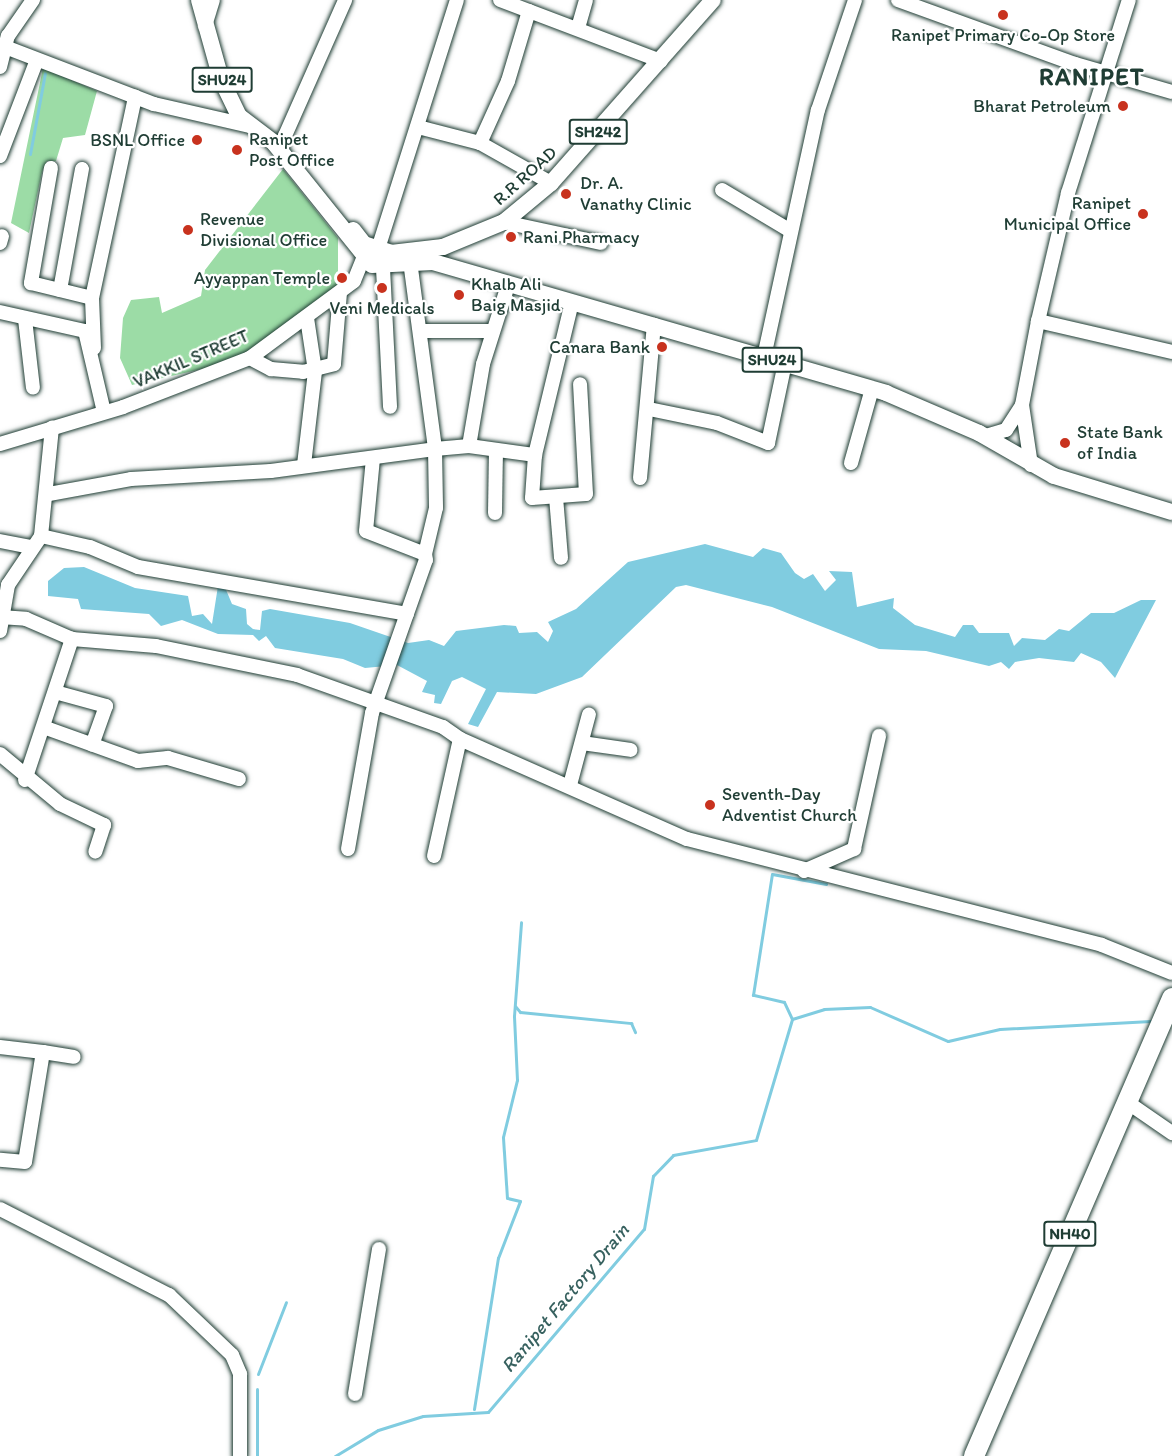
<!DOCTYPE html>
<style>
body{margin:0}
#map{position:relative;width:1172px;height:1456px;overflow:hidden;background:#fff;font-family:Itim,sans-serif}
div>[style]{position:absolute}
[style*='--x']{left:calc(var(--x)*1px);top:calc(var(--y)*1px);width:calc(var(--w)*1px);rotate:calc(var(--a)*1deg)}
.green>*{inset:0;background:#9cdca6}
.water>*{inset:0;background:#80cce0}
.stream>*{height:3px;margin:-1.5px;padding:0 1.5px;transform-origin:1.5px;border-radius:1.5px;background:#80cce0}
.roads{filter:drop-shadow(0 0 2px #1f3d34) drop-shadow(0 0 2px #1f3d34)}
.minor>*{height:14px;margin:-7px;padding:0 7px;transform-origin:7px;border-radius:7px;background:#fff}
.major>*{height:16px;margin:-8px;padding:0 8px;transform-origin:8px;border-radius:8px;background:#fff}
.highway>*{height:20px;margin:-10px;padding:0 10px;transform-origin:10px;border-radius:10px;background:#fff}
.dots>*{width:16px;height:16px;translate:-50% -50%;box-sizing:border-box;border:3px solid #fff;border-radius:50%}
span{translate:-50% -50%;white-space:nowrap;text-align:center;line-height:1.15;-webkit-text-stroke:4.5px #fff;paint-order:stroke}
.shield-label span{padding:2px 4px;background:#fff;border:2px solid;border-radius:4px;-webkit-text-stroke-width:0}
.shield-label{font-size:16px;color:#1f3d34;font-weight:700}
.poi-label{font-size:18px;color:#1f3d34}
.right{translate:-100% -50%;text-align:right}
.left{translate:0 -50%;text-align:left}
.street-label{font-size:18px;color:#1f3d34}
.water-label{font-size:20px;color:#37615f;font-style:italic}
.district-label{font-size:24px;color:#1f3d34;font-weight:700;letter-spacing:1.5px}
</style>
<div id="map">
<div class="green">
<i style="clip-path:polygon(43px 68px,97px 91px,85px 135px,63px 138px,56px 161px,47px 161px,42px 172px,29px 233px,11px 223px)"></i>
<i style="clip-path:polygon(283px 169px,338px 238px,338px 292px,237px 361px,132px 385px,120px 358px,123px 318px,131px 300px,159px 297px,162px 313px,201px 296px,205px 270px)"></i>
</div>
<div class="water">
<i style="clip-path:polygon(705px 544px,753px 557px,763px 548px,781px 553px,795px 573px,804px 579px,813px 574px,825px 591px,836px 580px,829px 571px,852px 572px,857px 607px,894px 598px,893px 608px,915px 625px,955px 637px,963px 625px,973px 625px,979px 633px,1009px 633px,1014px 646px,1022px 638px,1045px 640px,1059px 629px,1069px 631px,1091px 613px,1114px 613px,1141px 600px,1156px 600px,1115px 678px,1101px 662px,1081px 653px,1074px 662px,1039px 658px,1015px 662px,1009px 669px,1001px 662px,989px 666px,926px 651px,879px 649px,772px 607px,686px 585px,676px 587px,582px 677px,536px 694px,497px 692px,478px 727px,468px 724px,486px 689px,462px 677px,452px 681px,441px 704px,434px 703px,435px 695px,422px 692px,427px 681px,397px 665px,365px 668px,343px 659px,275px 648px,266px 636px,259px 641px,253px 635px,218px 634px,182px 620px,161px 626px,149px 614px,81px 609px,78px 599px,48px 596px,48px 581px,64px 568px,84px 567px,135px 588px,188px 596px,192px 616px,203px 614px,212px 624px,218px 586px,224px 585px,232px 604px,246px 609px,247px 624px,253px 629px,260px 630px,262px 611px,270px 609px,350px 623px,408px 643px,429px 640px,444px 646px,456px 631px,504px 625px,516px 626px,519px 633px,537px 632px,548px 642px,553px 631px,548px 622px,576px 609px,628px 562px)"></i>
</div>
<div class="stream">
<i style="--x:30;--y:154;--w:82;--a:-79.5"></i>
<i style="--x:515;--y:1006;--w:8;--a:50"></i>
<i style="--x:520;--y:1012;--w:112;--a:5.7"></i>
<i style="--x:631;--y:1023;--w:10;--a:66"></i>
<i style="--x:792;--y:1019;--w:19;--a:-115"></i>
<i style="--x:784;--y:1002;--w:32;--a:-167"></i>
<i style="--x:753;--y:995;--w:122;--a:-81.1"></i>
<i style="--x:772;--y:874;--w:55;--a:10.5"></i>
<i style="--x:258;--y:1374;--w:77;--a:-68.7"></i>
<i style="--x:474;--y:1409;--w:153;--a:-81"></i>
<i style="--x:498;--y:1258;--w:61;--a:-68.9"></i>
<i style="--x:520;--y:1201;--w:13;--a:-167"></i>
<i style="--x:507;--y:1198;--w:61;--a:-93.8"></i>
<i style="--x:503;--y:1137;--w:59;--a:-76.2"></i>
<i style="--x:517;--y:1080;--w:64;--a:-92.7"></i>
<i style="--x:514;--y:1016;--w:94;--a:-85.7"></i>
<i style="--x:257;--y:1456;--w:67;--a:-90"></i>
<i style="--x:335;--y:1456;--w:50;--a:-31.2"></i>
<i style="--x:378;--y:1430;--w:47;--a:-17.3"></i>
<i style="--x:423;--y:1416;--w:65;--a:-3.5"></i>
<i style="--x:488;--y:1412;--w:240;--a:-49.6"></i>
<i style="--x:644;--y:1229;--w:54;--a:-80.4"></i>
<i style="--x:653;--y:1176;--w:29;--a:-46"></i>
<i style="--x:673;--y:1155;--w:84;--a:-10.2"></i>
<i style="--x:756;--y:1140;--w:126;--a:-73.4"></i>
<i style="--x:792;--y:1019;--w:34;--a:-17"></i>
<i style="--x:824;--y:1009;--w:46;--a:-2.5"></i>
<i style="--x:870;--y:1007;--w:85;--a:23.6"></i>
<i style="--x:948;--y:1041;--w:53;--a:-13"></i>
<i style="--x:1000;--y:1029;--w:151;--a:-3"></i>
</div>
<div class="roads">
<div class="minor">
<i style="--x:500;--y:0;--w:172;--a:20.8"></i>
<i style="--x:898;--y:0;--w:188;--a:19.9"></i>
<i style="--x:1075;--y:64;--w:101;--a:16.1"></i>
<i style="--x:205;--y:26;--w:27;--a:-73"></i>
<i style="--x:578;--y:28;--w:29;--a:-74"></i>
<i style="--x:0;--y:45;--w:165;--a:21"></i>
<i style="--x:154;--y:104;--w:98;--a:12.9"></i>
<i style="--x:0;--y:67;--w:32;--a:-76"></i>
<i style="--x:8;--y:36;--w:44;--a:-55.2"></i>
<i style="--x:418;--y:127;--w:64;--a:14.5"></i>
<i style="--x:480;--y:143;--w:81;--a:29.4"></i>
<i style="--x:480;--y:143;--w:68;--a:-65.7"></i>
<i style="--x:508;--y:81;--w:73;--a:-73.3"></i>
<i style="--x:280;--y:147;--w:161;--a:-66.1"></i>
<i style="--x:0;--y:156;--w:101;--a:-69"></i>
<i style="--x:51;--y:168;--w:117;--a:99.9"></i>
<i style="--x:31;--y:283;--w:63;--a:13.8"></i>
<i style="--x:722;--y:190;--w:78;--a:30.8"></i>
<i style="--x:504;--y:222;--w:99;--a:12.2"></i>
<i style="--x:0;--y:243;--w:7;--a:-74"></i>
<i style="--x:377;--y:252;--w:264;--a:-72.4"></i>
<i style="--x:410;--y:261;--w:190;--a:82.4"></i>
<i style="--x:435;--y:449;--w:59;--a:89"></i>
<i style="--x:436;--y:508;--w:47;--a:103.4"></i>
<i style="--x:383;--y:268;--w:139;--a:87.1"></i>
<i style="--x:60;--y:290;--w:123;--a:-79.7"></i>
<i style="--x:572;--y:302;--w:157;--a:103.6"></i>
<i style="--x:535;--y:455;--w:43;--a:94"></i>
<i style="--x:532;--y:498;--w:54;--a:-4.2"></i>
<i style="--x:586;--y:494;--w:110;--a:-93.1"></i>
<i style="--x:0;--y:312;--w:87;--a:12.6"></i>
<i style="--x:85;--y:331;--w:83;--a:76.8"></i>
<i style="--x:25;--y:319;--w:69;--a:83.4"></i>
<i style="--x:1038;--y:321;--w:138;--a:13"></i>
<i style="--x:423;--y:331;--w:68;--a:0"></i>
<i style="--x:94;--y:348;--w:50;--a:-92.3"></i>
<i style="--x:92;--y:298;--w:206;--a:-77.9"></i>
<i style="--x:764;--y:357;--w:253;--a:-77.7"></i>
<i style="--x:818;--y:110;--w:116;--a:-71.4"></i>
<i style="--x:250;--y:358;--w:24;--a:28"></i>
<i style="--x:271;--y:369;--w:32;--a:5"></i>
<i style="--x:303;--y:372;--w:32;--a:-14"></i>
<i style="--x:334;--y:364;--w:72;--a:-85.2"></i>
<i style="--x:649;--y:409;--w:69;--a:11.6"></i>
<i style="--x:717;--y:423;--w:55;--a:21.4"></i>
<i style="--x:768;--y:443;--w:82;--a:-78"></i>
<i style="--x:986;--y:436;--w:21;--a:-17"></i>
<i style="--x:1006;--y:430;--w:27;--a:-57"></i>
<i style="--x:0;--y:444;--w:128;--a:-16.7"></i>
<i style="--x:123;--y:407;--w:136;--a:-21.1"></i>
<i style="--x:250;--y:358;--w:129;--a:-36.5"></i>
<i style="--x:354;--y:281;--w:24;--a:-68"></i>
<i style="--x:469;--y:446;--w:83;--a:-80.3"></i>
<i style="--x:483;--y:364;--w:83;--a:-72.4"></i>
<i style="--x:851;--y:463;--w:77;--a:-74.2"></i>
<i style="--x:304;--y:465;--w:95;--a:-83.3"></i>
<i style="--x:315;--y:371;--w:54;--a:-98.6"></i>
<i style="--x:1031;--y:465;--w:61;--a:-98.5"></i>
<i style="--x:1022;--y:405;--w:86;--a:-79.2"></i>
<i style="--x:1038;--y:321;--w:131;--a:-76.8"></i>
<i style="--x:1068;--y:193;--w:202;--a:-72.5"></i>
<i style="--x:640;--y:478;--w:154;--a:-84.8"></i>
<i style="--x:49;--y:494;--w:83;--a:-10.4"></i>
<i style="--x:131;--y:479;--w:140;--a:-3.3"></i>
<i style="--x:271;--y:471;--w:165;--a:-7.6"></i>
<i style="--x:435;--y:449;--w:34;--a:-5"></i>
<i style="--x:469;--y:446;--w:67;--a:7.8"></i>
<i style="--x:556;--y:497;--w:61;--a:85.3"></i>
<i style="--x:495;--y:513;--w:61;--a:-89.1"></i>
<i style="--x:41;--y:536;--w:50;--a:12.7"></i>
<i style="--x:90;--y:547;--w:52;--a:22.6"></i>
<i style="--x:138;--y:567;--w:273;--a:9.9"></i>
<i style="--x:0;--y:541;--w:32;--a:11"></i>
<i style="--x:0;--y:617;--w:26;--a:4"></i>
<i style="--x:26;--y:619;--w:50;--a:23.5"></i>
<i style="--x:72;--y:639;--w:84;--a:4.8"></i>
<i style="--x:156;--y:646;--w:144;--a:11.6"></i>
<i style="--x:297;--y:675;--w:155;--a:19.6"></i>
<i style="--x:443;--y:727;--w:21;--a:35"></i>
<i style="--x:460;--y:739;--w:248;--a:23.8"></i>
<i style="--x:687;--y:839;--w:428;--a:14.3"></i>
<i style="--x:1102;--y:945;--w:75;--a:21.8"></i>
<i style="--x:0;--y:631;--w:47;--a:-80.1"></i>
<i style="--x:8;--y:585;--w:59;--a:-56"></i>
<i style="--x:41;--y:536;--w:109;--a:-84.2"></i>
<i style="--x:55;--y:692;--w:53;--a:15.4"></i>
<i style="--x:106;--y:706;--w:41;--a:109.7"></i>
<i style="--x:46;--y:728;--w:98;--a:19.7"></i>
<i style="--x:138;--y:761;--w:30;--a:-6"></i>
<i style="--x:168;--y:758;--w:74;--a:16.5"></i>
<i style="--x:582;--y:743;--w:49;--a:8.1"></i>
<i style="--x:0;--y:754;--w:78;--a:39.8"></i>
<i style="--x:60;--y:804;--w:49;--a:25.5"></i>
<i style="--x:104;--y:825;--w:28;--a:108"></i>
<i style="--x:25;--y:780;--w:149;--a:-71.6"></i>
<i style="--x:570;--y:785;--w:73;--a:-75"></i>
<i style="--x:348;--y:849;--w:138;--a:-80"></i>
<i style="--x:372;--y:713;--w:162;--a:-70.6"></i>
<i style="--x:426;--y:560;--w:6;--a:-99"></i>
<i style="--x:425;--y:554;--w:63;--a:-158.7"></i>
<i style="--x:366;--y:531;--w:73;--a:-84.5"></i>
<i style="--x:434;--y:856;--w:120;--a:-77.5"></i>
<i style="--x:804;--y:871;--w:55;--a:-23.7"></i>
<i style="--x:854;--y:849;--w:116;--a:-77.5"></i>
<i style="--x:0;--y:1047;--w:43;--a:6.6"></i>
<i style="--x:43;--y:1052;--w:111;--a:99.3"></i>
<i style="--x:25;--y:1162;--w:25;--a:-175"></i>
<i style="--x:43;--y:1052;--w:31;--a:9"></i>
<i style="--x:1127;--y:1102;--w:55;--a:34.6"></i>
<i style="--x:0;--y:1209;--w:190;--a:27"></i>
<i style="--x:169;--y:1295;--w:87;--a:43.6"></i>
<i style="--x:232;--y:1355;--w:21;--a:67"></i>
<i style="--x:240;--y:1374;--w:82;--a:90"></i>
<i style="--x:355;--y:1394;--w:147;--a:-80.6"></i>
</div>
<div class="major">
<i style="--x:199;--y:0;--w:82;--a:74.4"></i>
<i style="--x:221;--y:79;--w:41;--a:64.1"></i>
<i style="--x:239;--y:116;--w:53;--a:37.3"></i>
<i style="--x:274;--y:143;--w:156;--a:51.2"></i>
<i style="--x:372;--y:265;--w:61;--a:-2.8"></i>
<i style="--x:433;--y:262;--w:472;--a:16.1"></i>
<i style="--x:886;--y:393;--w:101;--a:23.3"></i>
<i style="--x:979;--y:433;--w:86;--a:29.8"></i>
<i style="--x:1054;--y:476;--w:123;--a:17"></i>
<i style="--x:353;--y:230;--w:18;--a:52"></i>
<i style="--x:364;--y:244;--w:28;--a:18"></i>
<i style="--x:391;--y:253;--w:52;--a:-6.6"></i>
<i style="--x:443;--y:247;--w:66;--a:-22.3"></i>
<i style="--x:504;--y:222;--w:61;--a:-39.7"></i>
<i style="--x:551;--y:183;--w:244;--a:-48.5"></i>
</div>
<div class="highway">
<i style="--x:974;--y:1456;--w:499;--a:-66.6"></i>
</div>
</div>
<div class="dots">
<i style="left:1003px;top:15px;background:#c8321e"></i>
<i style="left:1123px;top:106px;background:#c8321e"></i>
<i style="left:197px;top:140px;background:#c8321e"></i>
<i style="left:237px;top:150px;background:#c8321e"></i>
<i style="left:566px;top:194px;background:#c8321e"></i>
<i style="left:1143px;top:214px;background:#c8321e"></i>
<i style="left:188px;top:230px;background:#c8321e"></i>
<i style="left:511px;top:237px;background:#c8321e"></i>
<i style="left:342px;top:278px;background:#c8321e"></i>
<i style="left:382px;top:288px;background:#c8321e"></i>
<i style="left:459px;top:295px;background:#c8321e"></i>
<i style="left:662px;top:347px;background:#c8321e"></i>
<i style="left:1065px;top:443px;background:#c8321e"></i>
<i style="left:710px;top:805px;background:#c8321e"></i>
</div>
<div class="shield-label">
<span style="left:222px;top:80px">SHU24</span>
<span style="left:598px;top:132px">SH242</span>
<span style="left:772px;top:360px">SHU24</span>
<span style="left:1070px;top:1234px">NH40</span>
</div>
<div class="poi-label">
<span style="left:1003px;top:35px">Ranipet Primary Co-Op Store</span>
<span class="right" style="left:1111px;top:106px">Bharat Petroleum</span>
<span class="right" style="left:185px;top:140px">BSNL Office</span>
<span class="left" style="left:249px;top:150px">Ranipet<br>Post Office</span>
<span class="left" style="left:580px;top:194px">Dr. A.<br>Vanathy Clinic</span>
<span class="right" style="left:1131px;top:214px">Ranipet<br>Municipal Office</span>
<span class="left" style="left:200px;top:230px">Revenue<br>Divisional Office</span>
<span class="left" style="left:523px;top:237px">Rani Pharmacy</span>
<span class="right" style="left:330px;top:278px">Ayyappan Temple</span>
<span class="left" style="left:471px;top:295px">Khalb Ali<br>Baig Masjid</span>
<span style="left:382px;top:308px">Veni Medicals</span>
<span class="right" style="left:650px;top:347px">Canara Bank</span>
<span class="left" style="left:1077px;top:443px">State Bank<br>of India</span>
<span class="left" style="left:722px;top:805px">Seventh-Day<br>Adventist Church</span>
</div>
<div class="street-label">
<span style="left:525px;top:176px;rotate:-42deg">R.R ROAD</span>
<span style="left:191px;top:359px;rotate:-23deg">VAKKIL STREET</span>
</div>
<div class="water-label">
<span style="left:565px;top:1298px;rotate:-50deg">Ranipet Factory Drain</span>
</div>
<div class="district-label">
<span style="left:1092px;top:77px">RANIPET</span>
</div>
</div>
